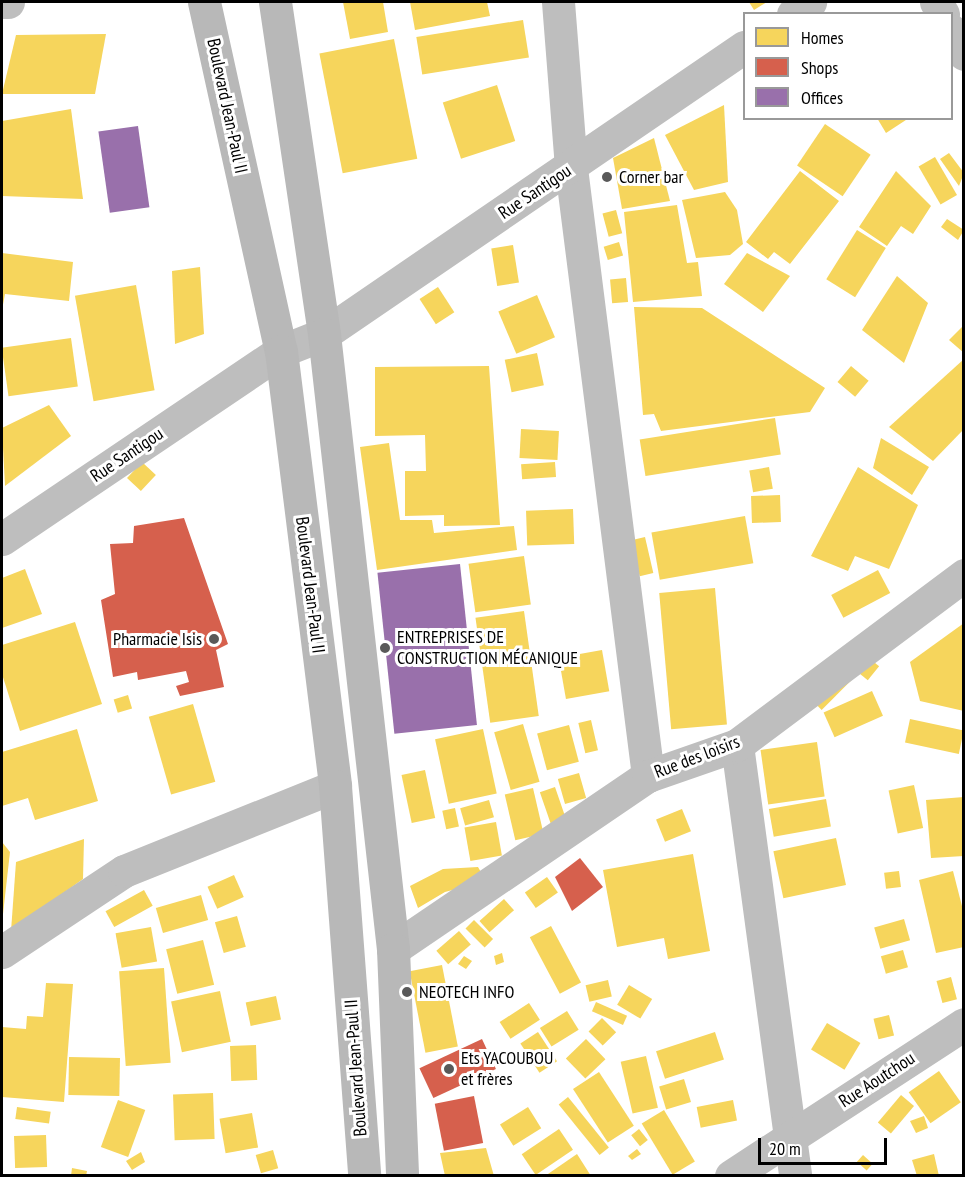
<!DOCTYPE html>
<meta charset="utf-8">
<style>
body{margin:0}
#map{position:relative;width:965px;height:1177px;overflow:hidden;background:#fff;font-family:"PT Sans Narrow",sans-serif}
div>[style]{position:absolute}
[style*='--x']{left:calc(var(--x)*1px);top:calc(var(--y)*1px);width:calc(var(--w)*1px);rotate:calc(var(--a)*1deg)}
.homes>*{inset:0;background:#f6d55c;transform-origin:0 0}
.shops>*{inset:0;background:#d6604d;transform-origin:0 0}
.offices>*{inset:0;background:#9970ab;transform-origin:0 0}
.minor>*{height:33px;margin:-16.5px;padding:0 16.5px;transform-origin:16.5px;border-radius:16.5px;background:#bebebe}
.secondary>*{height:33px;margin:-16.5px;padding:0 16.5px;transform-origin:16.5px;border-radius:16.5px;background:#b8b8b8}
.dots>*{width:16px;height:16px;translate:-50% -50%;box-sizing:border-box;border:3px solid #fff;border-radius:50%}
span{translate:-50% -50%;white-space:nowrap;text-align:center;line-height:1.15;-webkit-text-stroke:6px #fff;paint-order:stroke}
.street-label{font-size:18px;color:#000}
.poi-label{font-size:18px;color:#000}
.left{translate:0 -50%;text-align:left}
.right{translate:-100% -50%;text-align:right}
.frame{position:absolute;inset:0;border:3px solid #000;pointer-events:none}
.legend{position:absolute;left:743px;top:12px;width:210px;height:108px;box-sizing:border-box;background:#fff;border:2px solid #999;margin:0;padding:8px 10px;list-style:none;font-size:18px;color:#000}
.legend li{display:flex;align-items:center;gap:12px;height:30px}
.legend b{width:30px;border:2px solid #999}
.scale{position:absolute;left:758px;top:1138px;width:129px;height:27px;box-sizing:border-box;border:3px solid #000;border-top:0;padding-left:8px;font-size:18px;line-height:21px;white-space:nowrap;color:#000;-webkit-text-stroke:4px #fff;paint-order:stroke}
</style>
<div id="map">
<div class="homes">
<i style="clip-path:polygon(343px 2px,383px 2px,388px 32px,350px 39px)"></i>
<i style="clip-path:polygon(410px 2px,487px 2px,490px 16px,415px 30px)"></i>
<i style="clip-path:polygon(749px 2px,767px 2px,754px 10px)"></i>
<i style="left:523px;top:20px;width:38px;height:108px;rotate:81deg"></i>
<i style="clip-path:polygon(106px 34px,95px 94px,2px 94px,16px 35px)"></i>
<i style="left:394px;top:39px;width:122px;height:76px;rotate:79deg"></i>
<i style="left:497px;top:85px;width:59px;height:57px;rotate:72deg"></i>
<i style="clip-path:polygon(724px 105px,728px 182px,694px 190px,665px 135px)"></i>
<i style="clip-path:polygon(71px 109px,83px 199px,2px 196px,2px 121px)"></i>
<i style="clip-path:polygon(877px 118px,909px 118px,886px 133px)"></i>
<i style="left:825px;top:124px;width:55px;height:50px;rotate:34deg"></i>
<i style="clip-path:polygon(654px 138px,670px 201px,622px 209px,613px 158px)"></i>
<i style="clip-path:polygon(949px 153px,964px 173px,959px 186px,940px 159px)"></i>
<i style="left:935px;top:157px;width:44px;height:19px;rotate:60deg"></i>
<i style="clip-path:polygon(800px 171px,839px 201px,790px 264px,774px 252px,768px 259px,746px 242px)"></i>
<i style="clip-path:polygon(896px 171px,931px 206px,913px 234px,901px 226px,887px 246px,859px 227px)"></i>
<i style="clip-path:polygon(725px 192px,737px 210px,743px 244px,730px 255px,696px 258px,682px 200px)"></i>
<i style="clip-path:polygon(677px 205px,687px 263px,698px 262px,702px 296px,633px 302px,624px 212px)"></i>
<i style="left:616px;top:210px;width:24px;height:14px;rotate:75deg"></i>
<i style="clip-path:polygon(947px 219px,964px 230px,958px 240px,941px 227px)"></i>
<i style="left:857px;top:230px;width:34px;height:58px;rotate:32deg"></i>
<i style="left:619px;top:242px;width:14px;height:16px;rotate:73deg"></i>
<i style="left:513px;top:245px;width:38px;height:22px;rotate:81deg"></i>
<i style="clip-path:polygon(2px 253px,73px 262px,69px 301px,5px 294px,2px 310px)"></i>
<i style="clip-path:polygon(747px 253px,790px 276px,763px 312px,724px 284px)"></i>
<i style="clip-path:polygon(200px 267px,204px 334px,175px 344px,172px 271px)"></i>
<i style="clip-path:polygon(897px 276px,928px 303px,904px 363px,862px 330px)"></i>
<i style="left:626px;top:278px;width:24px;height:16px;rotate:85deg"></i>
<i style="left:136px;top:285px;width:107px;height:62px;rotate:80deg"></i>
<i style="left:438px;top:287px;width:30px;height:22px;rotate:57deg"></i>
<i style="left:537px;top:295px;width:46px;height:42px;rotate:67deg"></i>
<i style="clip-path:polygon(634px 307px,702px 308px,825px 388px,810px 412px,661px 431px,654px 414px,643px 415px)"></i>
<i style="clip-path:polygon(964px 325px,964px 353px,949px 340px)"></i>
<i style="left:71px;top:338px;width:49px;height:70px;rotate:82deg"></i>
<i style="left:537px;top:353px;width:33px;height:33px;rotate:78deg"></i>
<i style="clip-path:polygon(964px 359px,964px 429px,933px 461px,889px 427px)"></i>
<i style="clip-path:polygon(489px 366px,500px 525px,444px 526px,444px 515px,405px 516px,405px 471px,426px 471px,425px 435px,375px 436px,375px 367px)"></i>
<i style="left:851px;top:366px;width:23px;height:21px;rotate:40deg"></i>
<i style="clip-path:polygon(49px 405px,71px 436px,5px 486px,2px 428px)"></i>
<i style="left:775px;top:418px;width:37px;height:137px;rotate:81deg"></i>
<i style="left:521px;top:429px;width:38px;height:29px;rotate:3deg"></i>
<i style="clip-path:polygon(881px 438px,929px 467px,912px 495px,873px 468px)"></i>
<i style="clip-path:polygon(389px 443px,400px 520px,432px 520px,434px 533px,514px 526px,517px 550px,377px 570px,360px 447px)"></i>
<i style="left:142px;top:462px;width:19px;height:22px;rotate:43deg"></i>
<i style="left:555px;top:462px;width:15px;height:34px;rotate:86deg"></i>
<i style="left:769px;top:467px;width:22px;height:20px;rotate:80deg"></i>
<i style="clip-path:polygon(858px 467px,918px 505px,889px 569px,855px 556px,848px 571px,811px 556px)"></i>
<i style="left:780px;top:495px;width:27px;height:29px;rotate:88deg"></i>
<i style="left:573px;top:509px;width:35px;height:47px;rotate:88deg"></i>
<i style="left:745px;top:516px;width:48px;height:95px;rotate:80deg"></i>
<i style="left:645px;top:537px;width:37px;height:14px;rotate:77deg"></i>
<i style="left:524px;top:556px;width:49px;height:56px;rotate:82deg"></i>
<i style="clip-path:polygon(25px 569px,42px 614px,2px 628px,2px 578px)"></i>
<i style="left:878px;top:570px;width:26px;height:53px;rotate:62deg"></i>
<i style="left:715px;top:588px;width:137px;height:56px;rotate:85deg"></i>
<i style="left:524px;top:611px;width:106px;height:49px;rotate:82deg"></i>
<i style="clip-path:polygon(75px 622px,102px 704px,20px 731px,2px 674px,2px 645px)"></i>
<i style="clip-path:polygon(964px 623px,964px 711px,920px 701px,910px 662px)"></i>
<i style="left:602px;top:650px;width:42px;height:44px;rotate:80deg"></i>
<i style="left:869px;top:658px;width:13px;height:18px;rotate:39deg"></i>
<i style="left:845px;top:671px;width:11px;height:44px;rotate:45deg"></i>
<i style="left:872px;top:691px;width:27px;height:53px;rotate:66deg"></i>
<i style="left:128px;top:695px;width:14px;height:15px;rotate:73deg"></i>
<i style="left:193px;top:704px;width:81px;height:46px;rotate:74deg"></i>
<i style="left:910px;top:719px;width:55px;height:24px;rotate:12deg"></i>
<i style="left:591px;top:720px;width:31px;height:13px;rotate:77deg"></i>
<i style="left:523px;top:724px;width:60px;height:30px;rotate:74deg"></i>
<i style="left:569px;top:725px;width:38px;height:33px;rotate:75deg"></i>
<i style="clip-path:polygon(77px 729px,98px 801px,35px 820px,28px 798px,2px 806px,2px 752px)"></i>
<i style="left:483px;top:729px;width:66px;height:49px;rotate:78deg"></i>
<i style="left:817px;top:742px;width:55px;height:57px;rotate:82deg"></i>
<i style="left:425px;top:770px;width:49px;height:24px;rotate:78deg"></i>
<i style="left:579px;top:773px;width:26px;height:22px;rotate:74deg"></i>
<i style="left:914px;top:785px;width:44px;height:26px;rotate:78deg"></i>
<i style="left:555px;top:787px;width:34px;height:16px;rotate:71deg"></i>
<i style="left:533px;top:788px;width:47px;height:29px;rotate:77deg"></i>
<i style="clip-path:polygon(964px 797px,964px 856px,931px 858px,926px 800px)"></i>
<i style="left:826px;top:799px;width:28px;height:58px;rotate:80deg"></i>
<i style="left:489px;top:800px;width:18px;height:30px;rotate:74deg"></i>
<i style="left:455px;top:808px;width:19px;height:13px;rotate:78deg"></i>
<i style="left:682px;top:809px;width:24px;height:28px;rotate:68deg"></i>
<i style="left:496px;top:822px;width:34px;height:32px;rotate:80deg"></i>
<i style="left:836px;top:838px;width:48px;height:64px;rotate:78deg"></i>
<i style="clip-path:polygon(84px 839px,83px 879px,11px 931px,16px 862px)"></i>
<i style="clip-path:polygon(2px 842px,10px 852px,3px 914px,2px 914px)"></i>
<i style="clip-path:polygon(693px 854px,710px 951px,668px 959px,664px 938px,617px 947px,603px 870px)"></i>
<i style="clip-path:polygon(478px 867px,486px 881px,445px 892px,418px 908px,410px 886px,443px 869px)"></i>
<i style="left:899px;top:871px;width:16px;height:15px;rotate:83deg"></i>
<i style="clip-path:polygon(953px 871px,964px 914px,964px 947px,936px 953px,919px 880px)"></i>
<i style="left:234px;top:875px;width:24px;height:29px;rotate:66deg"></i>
<i style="left:547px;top:877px;width:19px;height:27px;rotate:55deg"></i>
<i style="left:144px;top:890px;width:18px;height:44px;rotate:61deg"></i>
<i style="left:201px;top:895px;width:26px;height:47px;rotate:74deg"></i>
<i style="left:504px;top:899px;width:15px;height:33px;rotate:48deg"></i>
<i style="left:237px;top:916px;width:32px;height:23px;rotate:74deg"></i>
<i style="left:904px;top:919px;width:22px;height:31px;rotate:74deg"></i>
<i style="left:474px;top:920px;width:27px;height:12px;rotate:45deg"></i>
<i style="left:551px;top:926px;width:64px;height:24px;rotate:62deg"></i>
<i style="left:151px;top:927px;width:35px;height:36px;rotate:80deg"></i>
<i style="left:459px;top:931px;width:18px;height:30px;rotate:49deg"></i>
<i style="left:203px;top:940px;width:46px;height:38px;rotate:76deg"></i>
<i style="left:903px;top:950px;width:18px;height:23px;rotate:74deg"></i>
<i style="clip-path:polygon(502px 953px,504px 962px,496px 965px,494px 956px)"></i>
<i style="clip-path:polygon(464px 956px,472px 961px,466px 969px,458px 964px)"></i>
<i style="left:442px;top:965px;width:83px;height:33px;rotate:79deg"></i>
<i style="left:164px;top:968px;width:95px;height:45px;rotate:86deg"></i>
<i style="left:951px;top:977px;width:23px;height:15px;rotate:75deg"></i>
<i style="left:608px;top:980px;width:17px;height:23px;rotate:77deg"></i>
<i style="clip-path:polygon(46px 983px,73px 984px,64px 1102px,2px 1097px,2px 1027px,26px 1029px,27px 1016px,43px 1017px)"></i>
<i style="left:629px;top:985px;width:27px;height:23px;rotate:31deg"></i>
<i style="left:220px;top:991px;width:52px;height:50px;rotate:78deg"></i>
<i style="left:276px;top:996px;width:24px;height:31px;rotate:78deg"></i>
<i style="left:596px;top:1002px;width:34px;height:10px;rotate:24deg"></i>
<i style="left:529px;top:1003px;width:20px;height:35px;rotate:57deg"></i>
<i style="left:567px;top:1011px;width:22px;height:32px;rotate:58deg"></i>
<i style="left:889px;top:1015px;width:21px;height:16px;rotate:76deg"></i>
<i style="left:602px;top:1018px;width:20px;height:19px;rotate:45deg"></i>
<i style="left:827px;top:1023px;width:39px;height:31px;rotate:31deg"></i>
<i style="left:538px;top:1032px;width:35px;height:21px;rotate:57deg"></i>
<i style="left:715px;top:1032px;width:29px;height:62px;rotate:72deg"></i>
<i style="left:586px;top:1039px;width:28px;height:28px;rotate:46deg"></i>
<i style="left:256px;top:1045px;width:35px;height:26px;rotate:88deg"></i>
<i style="left:646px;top:1056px;width:53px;height:26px;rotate:77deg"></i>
<i style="left:69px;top:1057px;width:51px;height:38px;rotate:1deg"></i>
<i style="left:939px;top:1071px;width:38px;height:37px;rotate:55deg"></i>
<i style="left:599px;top:1072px;width:64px;height:31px;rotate:57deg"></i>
<i style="left:684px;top:1079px;width:24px;height:26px;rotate:73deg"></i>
<i style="left:213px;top:1093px;width:46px;height:40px;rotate:88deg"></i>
<i style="left:901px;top:1095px;width:17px;height:36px;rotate:40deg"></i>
<i style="left:568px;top:1097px;width:65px;height:12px;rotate:51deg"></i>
<i style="left:118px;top:1100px;width:29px;height:50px;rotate:20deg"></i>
<i style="left:733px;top:1100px;width:21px;height:37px;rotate:79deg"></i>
<i style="left:17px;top:1107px;width:34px;height:12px;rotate:8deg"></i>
<i style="left:528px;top:1107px;width:25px;height:33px;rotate:58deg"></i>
<i style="left:664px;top:1110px;width:60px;height:26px;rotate:59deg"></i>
<i style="left:252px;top:1113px;width:35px;height:33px;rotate:80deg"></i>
<i style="clip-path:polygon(924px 1116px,928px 1128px,916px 1133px,910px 1121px)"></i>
<i style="left:559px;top:1129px;width:25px;height:45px;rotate:56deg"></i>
<i style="left:639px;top:1129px;width:14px;height:10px;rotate:51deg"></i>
<i style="left:46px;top:1135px;width:32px;height:32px;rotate:88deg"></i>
<i style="clip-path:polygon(486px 1148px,494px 1176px,445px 1176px,440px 1153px)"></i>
<i style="clip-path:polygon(637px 1149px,641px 1154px,632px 1160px,628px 1156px)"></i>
<i style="left:273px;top:1150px;width:19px;height:18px;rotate:74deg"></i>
<i style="clip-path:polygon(141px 1152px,145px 1162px,132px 1170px,126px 1161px)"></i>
<i style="clip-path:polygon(577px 1154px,591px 1176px,545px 1176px)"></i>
<i style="clip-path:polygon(934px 1154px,939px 1176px,917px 1176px,912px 1160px)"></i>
<i style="left:863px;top:1155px;width:13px;height:9px;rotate:42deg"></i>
<i style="clip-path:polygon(72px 1168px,87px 1171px,86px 1176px,71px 1176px)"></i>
</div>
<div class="shops">
<i style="clip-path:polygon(184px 518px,228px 644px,216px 650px,224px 687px,180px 696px,176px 686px,189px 682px,186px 671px,138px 680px,137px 672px,113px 677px,101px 600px,115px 594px,110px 544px,133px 543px,134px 526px)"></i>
<i style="clip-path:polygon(580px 858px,603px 887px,572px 911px,555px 877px)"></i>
<i style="left:482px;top:1039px;width:33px;height:69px;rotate:65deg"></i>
<i style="left:474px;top:1096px;width:48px;height:40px;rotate:79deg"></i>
</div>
<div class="offices">
<i style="left:138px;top:126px;width:82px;height:40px;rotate:82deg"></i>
<i style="left:460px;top:564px;width:162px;height:83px;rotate:84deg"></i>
</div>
<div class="minor">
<i style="--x:2;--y:2;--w:6;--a:0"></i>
<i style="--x:558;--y:2;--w:167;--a:85.5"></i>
<i style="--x:571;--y:168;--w:613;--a:82.78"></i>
<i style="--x:936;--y:2;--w:14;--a:60"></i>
<i style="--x:793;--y:14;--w:21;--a:-35"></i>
<i style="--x:952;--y:31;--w:26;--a:62"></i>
<i style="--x:2;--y:539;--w:336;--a:-34"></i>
<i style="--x:281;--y:351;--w:46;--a:-21.6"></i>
<i style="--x:324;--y:334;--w:509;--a:-34.35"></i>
<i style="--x:737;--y:745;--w:435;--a:82.3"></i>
<i style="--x:393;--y:949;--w:308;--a:-34.2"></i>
<i style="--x:648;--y:776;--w:94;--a:-19.2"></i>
<i style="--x:737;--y:745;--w:284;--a:-36.8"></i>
<i style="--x:2;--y:952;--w:146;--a:-33.6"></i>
<i style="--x:124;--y:871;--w:227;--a:-21.9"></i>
<i style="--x:731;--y:1176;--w:278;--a:-33.1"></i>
</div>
<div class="secondary">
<i style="--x:204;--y:2;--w:357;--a:77.6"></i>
<i style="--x:281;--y:351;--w:438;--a:82.9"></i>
<i style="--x:335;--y:786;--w:391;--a:85.7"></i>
<i style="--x:275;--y:2;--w:336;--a:81.6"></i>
<i style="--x:324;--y:334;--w:619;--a:83.6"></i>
<i style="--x:393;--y:949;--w:227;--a:87.7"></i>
</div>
<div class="dots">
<i style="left:607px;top:177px;background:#595959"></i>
<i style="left:214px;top:639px;background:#595959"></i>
<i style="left:385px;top:648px;background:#595959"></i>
<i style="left:407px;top:992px;background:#595959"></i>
<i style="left:449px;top:1069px;background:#595959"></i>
</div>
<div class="street-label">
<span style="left:227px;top:106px;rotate:78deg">Boulevard Jean-Paul II</span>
<span style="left:535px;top:192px;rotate:-34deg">Rue Santigou</span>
<span style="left:127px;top:455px;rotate:-34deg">Rue Santigou</span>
<span style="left:310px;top:585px;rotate:83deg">Boulevard Jean-Paul II</span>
<span style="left:697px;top:757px;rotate:-21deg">Rue des loisirs</span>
<span style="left:356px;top:1068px;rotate:-94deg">Boulevard Jean-Paul II</span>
<span style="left:877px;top:1080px;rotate:-33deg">Rue Aoutchou</span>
</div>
<div class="poi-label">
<span class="left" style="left:619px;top:177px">Corner bar</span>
<span class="left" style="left:397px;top:648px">ENTREPRISES DE<br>CONSTRUCTION MÉCANIQUE</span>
<span class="right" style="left:202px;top:639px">Pharmacie Isis</span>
<span class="left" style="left:419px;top:992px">NEOTECH INFO</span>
<span class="left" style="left:461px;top:1069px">Ets YACOUBOU<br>et frères</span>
</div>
<div class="frame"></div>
<ul class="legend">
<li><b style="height:16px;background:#f6d55c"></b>Homes</li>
<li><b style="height:16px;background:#d6604d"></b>Shops</li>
<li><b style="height:16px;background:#9970ab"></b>Offices</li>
</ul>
<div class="scale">20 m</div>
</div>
